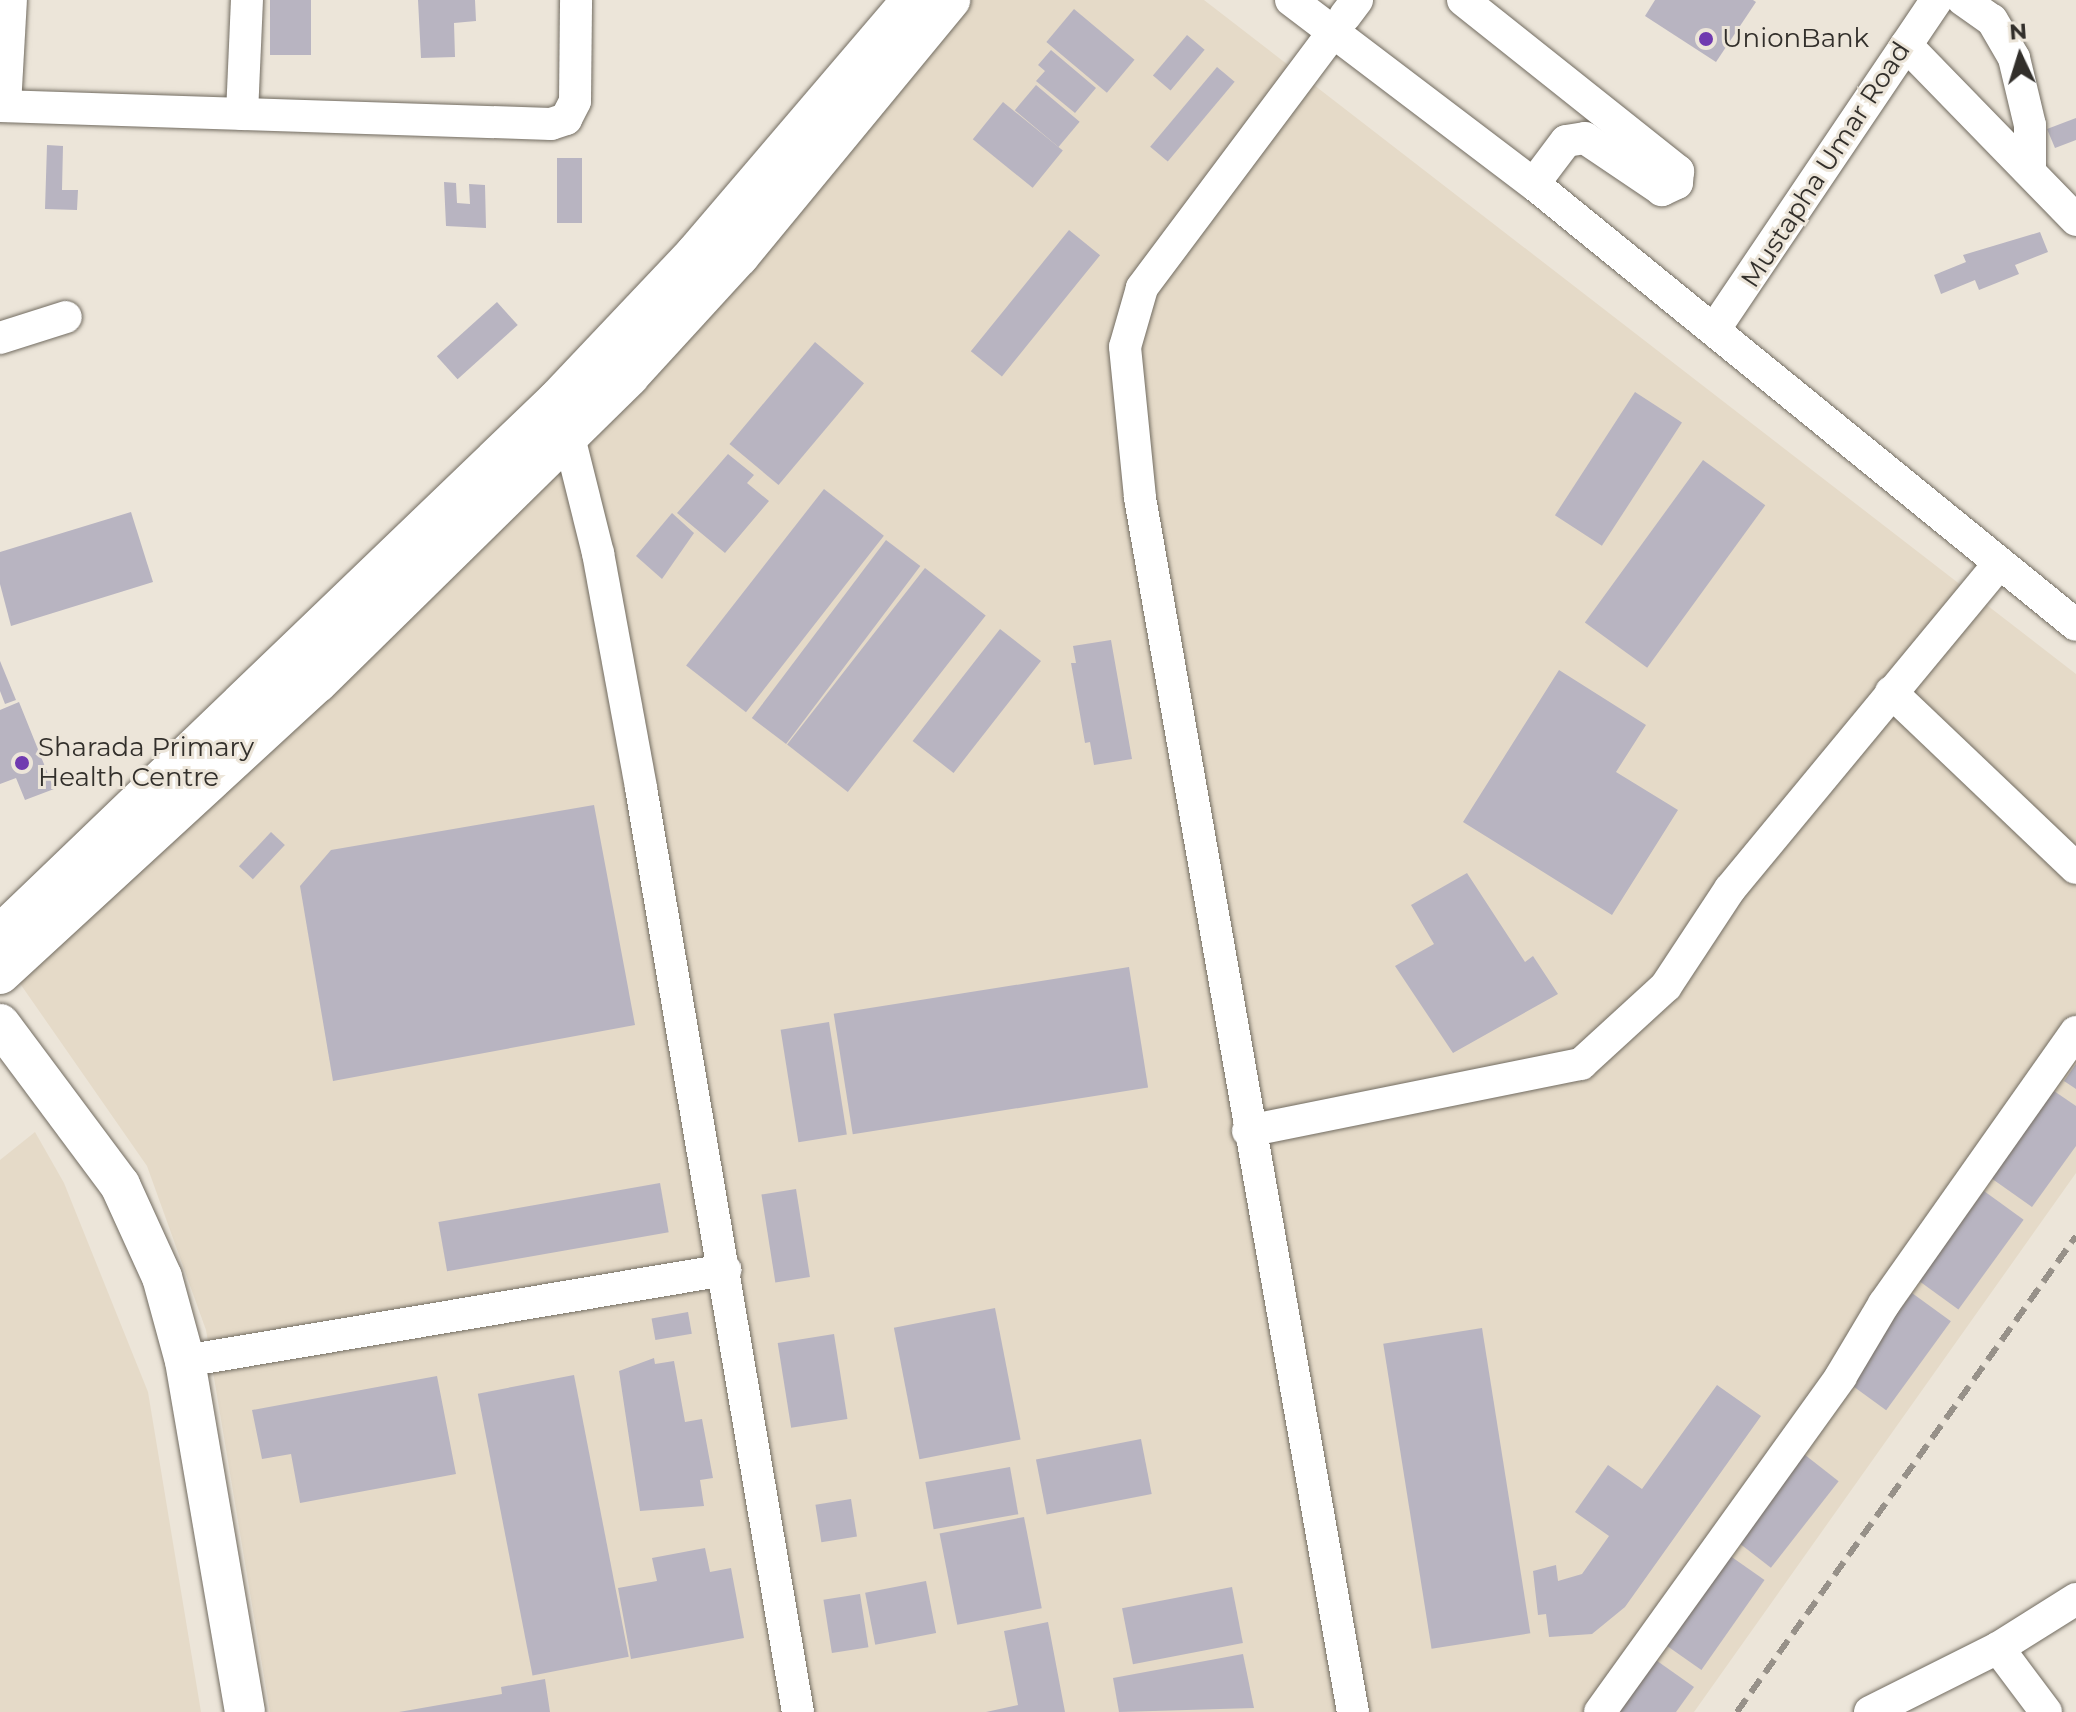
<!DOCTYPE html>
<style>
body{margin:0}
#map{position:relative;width:2076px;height:1712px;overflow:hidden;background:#ece5d9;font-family:Montserrat,sans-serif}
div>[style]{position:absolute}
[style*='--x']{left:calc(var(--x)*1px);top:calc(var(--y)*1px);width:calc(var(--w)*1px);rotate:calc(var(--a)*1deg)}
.built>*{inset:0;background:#e5dac8}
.building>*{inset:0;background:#b8b4c1;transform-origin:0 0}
.roads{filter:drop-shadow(0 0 2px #726c61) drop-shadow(0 0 2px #726c61)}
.minor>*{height:32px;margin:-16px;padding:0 16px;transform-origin:16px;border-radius:16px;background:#fff}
.major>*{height:40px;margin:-20px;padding:0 20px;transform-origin:20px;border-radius:20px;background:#fff}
.rail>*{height:6px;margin-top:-3px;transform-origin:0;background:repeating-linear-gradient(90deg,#979189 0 16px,transparent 0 24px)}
.dots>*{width:22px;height:22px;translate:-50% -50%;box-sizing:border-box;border:4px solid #ece5d9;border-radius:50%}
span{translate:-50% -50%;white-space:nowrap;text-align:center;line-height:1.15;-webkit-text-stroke:6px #ece5d9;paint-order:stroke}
.poi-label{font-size:26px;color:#322f2b}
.left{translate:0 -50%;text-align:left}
.street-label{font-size:26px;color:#322f2b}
.north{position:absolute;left:1980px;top:16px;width:80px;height:80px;-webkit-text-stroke:6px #ece5d9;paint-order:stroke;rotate:356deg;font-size:22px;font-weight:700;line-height:32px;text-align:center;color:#322f2b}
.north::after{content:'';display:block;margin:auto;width:28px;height:36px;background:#322f2b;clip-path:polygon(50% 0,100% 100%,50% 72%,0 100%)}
</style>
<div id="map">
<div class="built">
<i style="clip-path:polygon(935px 0,1204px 0,2076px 674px,2076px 1173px,1694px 1712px,270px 1712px,206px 1330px,147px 1166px,12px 972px)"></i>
<i style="clip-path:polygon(35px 1132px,64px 1183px,148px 1392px,201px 1712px,0 1712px,0 1160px)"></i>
</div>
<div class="building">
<i style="left:270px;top:0;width:41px;height:55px"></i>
<i style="clip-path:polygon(418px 0,475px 0,476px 21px,454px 23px,455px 57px,421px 58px)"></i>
<i style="clip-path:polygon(1655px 0,1753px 0,1756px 2px,1716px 62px,1645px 16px)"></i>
<i style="left:1074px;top:9px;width:79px;height:43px;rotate:40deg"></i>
<i style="left:1187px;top:35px;width:23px;height:53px;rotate:40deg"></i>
<i style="clip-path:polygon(1051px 50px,1096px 88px,1075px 113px,1036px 81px,1045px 71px,1038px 65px)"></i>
<i style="left:1217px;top:67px;width:23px;height:104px;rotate:40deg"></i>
<i style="left:1036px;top:85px;width:57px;height:33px;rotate:40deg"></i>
<i style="left:1003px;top:102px;width:77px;height:48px;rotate:39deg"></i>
<i style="clip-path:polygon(2076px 118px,2076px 140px,2055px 148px,2047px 129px)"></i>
<i style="clip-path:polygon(47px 145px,63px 146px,62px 190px,78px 190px,77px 210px,45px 209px)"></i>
<i style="left:557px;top:158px;width:25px;height:65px"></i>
<i style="clip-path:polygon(444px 182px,456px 183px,457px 203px,470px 204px,469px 184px,485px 185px,486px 228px,446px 226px)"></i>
<i style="left:1069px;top:230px;width:40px;height:156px;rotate:39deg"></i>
<i style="clip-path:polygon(2040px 232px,2048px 252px,2015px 265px,2019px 274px,1979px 290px,1975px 280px,1941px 294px,1934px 275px,1966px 262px,1963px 255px)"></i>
<i style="left:497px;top:302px;width:31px;height:81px;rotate:48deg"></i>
<i style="left:815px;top:342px;width:64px;height:133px;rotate:40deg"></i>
<i style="left:1635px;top:392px;width:56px;height:147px;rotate:33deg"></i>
<i style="clip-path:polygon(728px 454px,754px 475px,747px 483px,769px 501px,725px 553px,677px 513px)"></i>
<i style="left:1703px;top:460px;width:77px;height:201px;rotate:36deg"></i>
<i style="left:824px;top:489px;width:76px;height:224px;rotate:38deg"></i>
<i style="clip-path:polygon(131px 512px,153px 582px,11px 626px,0 584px,0 552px)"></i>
<i style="clip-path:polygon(672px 513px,694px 533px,662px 579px,636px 556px)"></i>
<i style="left:886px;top:540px;width:43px;height:223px;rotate:37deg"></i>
<i style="left:925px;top:568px;width:77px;height:224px;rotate:38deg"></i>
<i style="left:1000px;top:629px;width:52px;height:142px;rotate:38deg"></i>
<i style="clip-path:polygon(1111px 640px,1132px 759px,1094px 765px,1090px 742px,1085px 743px,1071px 663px,1076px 663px,1073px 646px)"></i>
<i style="clip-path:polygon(0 661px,16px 700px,5px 704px,0 691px)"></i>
<i style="clip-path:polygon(1559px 670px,1646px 725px,1616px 772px,1678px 810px,1612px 915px,1463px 822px)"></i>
<i style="clip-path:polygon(19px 702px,54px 789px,25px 800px,16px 778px,0 784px,0 710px)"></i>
<i style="clip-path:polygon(594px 805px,635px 1025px,333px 1081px,300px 886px,331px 850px)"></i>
<i style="left:271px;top:832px;width:19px;height:47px;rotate:43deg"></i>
<i style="clip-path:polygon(1467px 873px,1525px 962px,1533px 956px,1558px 994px,1453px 1053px,1395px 966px,1434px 944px,1411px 905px)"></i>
<i style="left:1129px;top:967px;width:122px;height:299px;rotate:81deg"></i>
<i style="left:829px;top:1022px;width:114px;height:49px;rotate:81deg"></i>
<i style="clip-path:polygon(2076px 1064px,2076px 1089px,2064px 1081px)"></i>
<i style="clip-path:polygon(2054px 1091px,2076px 1106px,2076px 1146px,2032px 1207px,1991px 1178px)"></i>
<i style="left:660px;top:1183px;width:50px;height:225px;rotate:80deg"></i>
<i style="left:796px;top:1189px;width:89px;height:35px;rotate:81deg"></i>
<i style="left:1984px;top:1191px;width:49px;height:111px;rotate:36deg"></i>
<i style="left:1912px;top:1293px;width:48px;height:110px;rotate:36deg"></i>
<i style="left:995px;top:1308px;width:134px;height:103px;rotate:79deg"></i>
<i style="left:688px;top:1312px;width:22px;height:37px;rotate:80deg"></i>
<i style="left:1482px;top:1328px;width:309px;height:100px;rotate:81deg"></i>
<i style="left:834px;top:1334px;width:86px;height:57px;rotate:81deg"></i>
<i style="clip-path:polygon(654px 1358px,655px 1364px,674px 1361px,685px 1422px,702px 1419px,713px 1478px,700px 1480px,704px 1506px,640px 1511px,619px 1371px)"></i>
<i style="left:574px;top:1375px;width:287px;height:98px;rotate:79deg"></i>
<i style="clip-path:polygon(437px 1376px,456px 1474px,300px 1503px,291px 1454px,262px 1459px,252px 1410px)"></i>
<i style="clip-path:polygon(1717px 1385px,1761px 1416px,1625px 1607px,1592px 1634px,1549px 1637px,1546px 1614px,1538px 1615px,1533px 1571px,1556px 1565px,1558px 1581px,1582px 1574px,1609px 1536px,1575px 1512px,1608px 1465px,1642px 1489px)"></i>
<i style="left:1141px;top:1439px;width:56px;height:107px;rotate:79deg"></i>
<i style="left:1800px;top:1451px;width:49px;height:110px;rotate:38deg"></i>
<i style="left:1010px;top:1467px;width:48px;height:86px;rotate:80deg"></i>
<i style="left:851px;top:1499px;width:38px;height:36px;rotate:81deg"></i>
<i style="left:1024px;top:1517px;width:93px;height:86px;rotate:79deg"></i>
<i style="clip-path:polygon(705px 1548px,710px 1572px,731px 1568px,744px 1638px,631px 1659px,618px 1588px,657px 1581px,652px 1558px)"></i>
<i style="left:1726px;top:1553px;width:47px;height:110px;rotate:35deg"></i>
<i style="left:926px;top:1581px;width:53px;height:62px;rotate:79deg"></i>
<i style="left:1232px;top:1587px;width:57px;height:112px;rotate:79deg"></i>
<i style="left:860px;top:1594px;width:54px;height:37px;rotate:81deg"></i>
<i style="clip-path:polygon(1048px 1622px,1065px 1712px,986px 1712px,1018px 1705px,1004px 1631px)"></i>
<i style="clip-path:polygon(1243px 1654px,1254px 1708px,1119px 1712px,1113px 1678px)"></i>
<i style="clip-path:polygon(1653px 1658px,1694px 1687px,1676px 1712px,1614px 1712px)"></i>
<i style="clip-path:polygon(545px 1679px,550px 1712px,399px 1712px,502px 1694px,501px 1687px)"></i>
</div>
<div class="roads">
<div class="minor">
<i style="--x:1291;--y:0;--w:306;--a:37.2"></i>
<i style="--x:1535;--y:185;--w:697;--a:39.12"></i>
<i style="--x:1463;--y:0;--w:275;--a:38.5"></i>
<i style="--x:1678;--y:171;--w:12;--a:95"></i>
<i style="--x:1677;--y:183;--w:17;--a:155"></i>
<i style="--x:1662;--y:190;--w:93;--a:-146"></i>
<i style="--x:1585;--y:138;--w:19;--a:171"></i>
<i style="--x:1566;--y:141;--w:38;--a:127"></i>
<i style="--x:1963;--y:0;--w:35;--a:35"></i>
<i style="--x:1992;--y:20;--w:44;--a:59.9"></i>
<i style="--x:2014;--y:58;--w:69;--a:76.6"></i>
<i style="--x:2030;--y:125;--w:44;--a:90"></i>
<i style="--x:1345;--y:16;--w:20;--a:-53"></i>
<i style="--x:1334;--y:31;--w:321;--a:126.8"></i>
<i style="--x:1142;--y:288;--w:61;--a:106.1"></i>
<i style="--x:1125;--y:347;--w:152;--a:84.3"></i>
<i style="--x:1140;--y:498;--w:1233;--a:80.05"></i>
<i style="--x:1906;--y:45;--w:244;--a:45.8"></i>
<i style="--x:0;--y:106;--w:551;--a:1.87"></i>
<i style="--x:551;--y:124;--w:16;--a:-18"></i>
<i style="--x:566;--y:119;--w:20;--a:-63"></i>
<i style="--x:575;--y:101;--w:101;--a:-89.4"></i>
<i style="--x:5;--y:106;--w:106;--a:-86.8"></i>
<i style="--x:242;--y:114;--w:114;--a:-87.5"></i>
<i style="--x:1714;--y:330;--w:398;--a:-56"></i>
<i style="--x:0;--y:338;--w:69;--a:-17.7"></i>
<i style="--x:569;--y:437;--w:120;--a:76"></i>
<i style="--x:598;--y:553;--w:239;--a:79.6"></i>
<i style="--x:641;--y:788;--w:937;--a:80.36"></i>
<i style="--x:1891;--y:692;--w:255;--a:43.6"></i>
<i style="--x:1248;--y:1131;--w:340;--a:-11.4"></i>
<i style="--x:1581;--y:1064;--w:115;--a:-42.5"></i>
<i style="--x:1666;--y:986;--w:116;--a:-56.6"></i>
<i style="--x:1730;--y:889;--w:420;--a:-50.4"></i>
<i style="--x:185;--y:1361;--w:548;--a:-9.57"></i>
<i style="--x:1998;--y:1648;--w:80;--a:53.1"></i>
<i style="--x:1600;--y:1712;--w:413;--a:-54.3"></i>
<i style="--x:1841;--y:1376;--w:84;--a:-59.2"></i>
<i style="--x:1884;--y:1304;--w:333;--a:-54.8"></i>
<i style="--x:1870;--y:1712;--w:143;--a:-26.6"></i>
<i style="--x:1998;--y:1648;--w:92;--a:-32.1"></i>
</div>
<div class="major">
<i style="--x:0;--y:935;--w:772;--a:-43.85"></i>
<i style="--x:557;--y:400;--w:201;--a:-46.6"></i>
<i style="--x:695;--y:254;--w:334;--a:-49.5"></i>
<i style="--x:0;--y:974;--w:432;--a:-42.6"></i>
<i style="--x:318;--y:682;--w:436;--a:-44.5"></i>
<i style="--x:629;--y:376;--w:163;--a:-47.5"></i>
<i style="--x:739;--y:256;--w:332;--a:-50.5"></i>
<i style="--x:0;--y:1024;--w:201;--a:53.3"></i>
<i style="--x:120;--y:1185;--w:101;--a:65.5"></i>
<i style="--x:162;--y:1277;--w:87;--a:74.7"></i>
<i style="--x:185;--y:1361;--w:356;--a:80.3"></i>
</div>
</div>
<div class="rail">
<i style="--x:1737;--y:1712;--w:584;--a:-54.54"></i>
</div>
<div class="dots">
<i style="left:1706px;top:39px;background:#703ab0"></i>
<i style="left:22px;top:763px;background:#703ab0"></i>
</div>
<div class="poi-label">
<span class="left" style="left:1722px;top:39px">UnionBank</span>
<span class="left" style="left:38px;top:763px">Sharada Primary<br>Health Centre</span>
</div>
<div class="street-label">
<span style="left:1826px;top:165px;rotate:-57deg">Mustapha Umar Road</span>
</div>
<div class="north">N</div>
</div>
